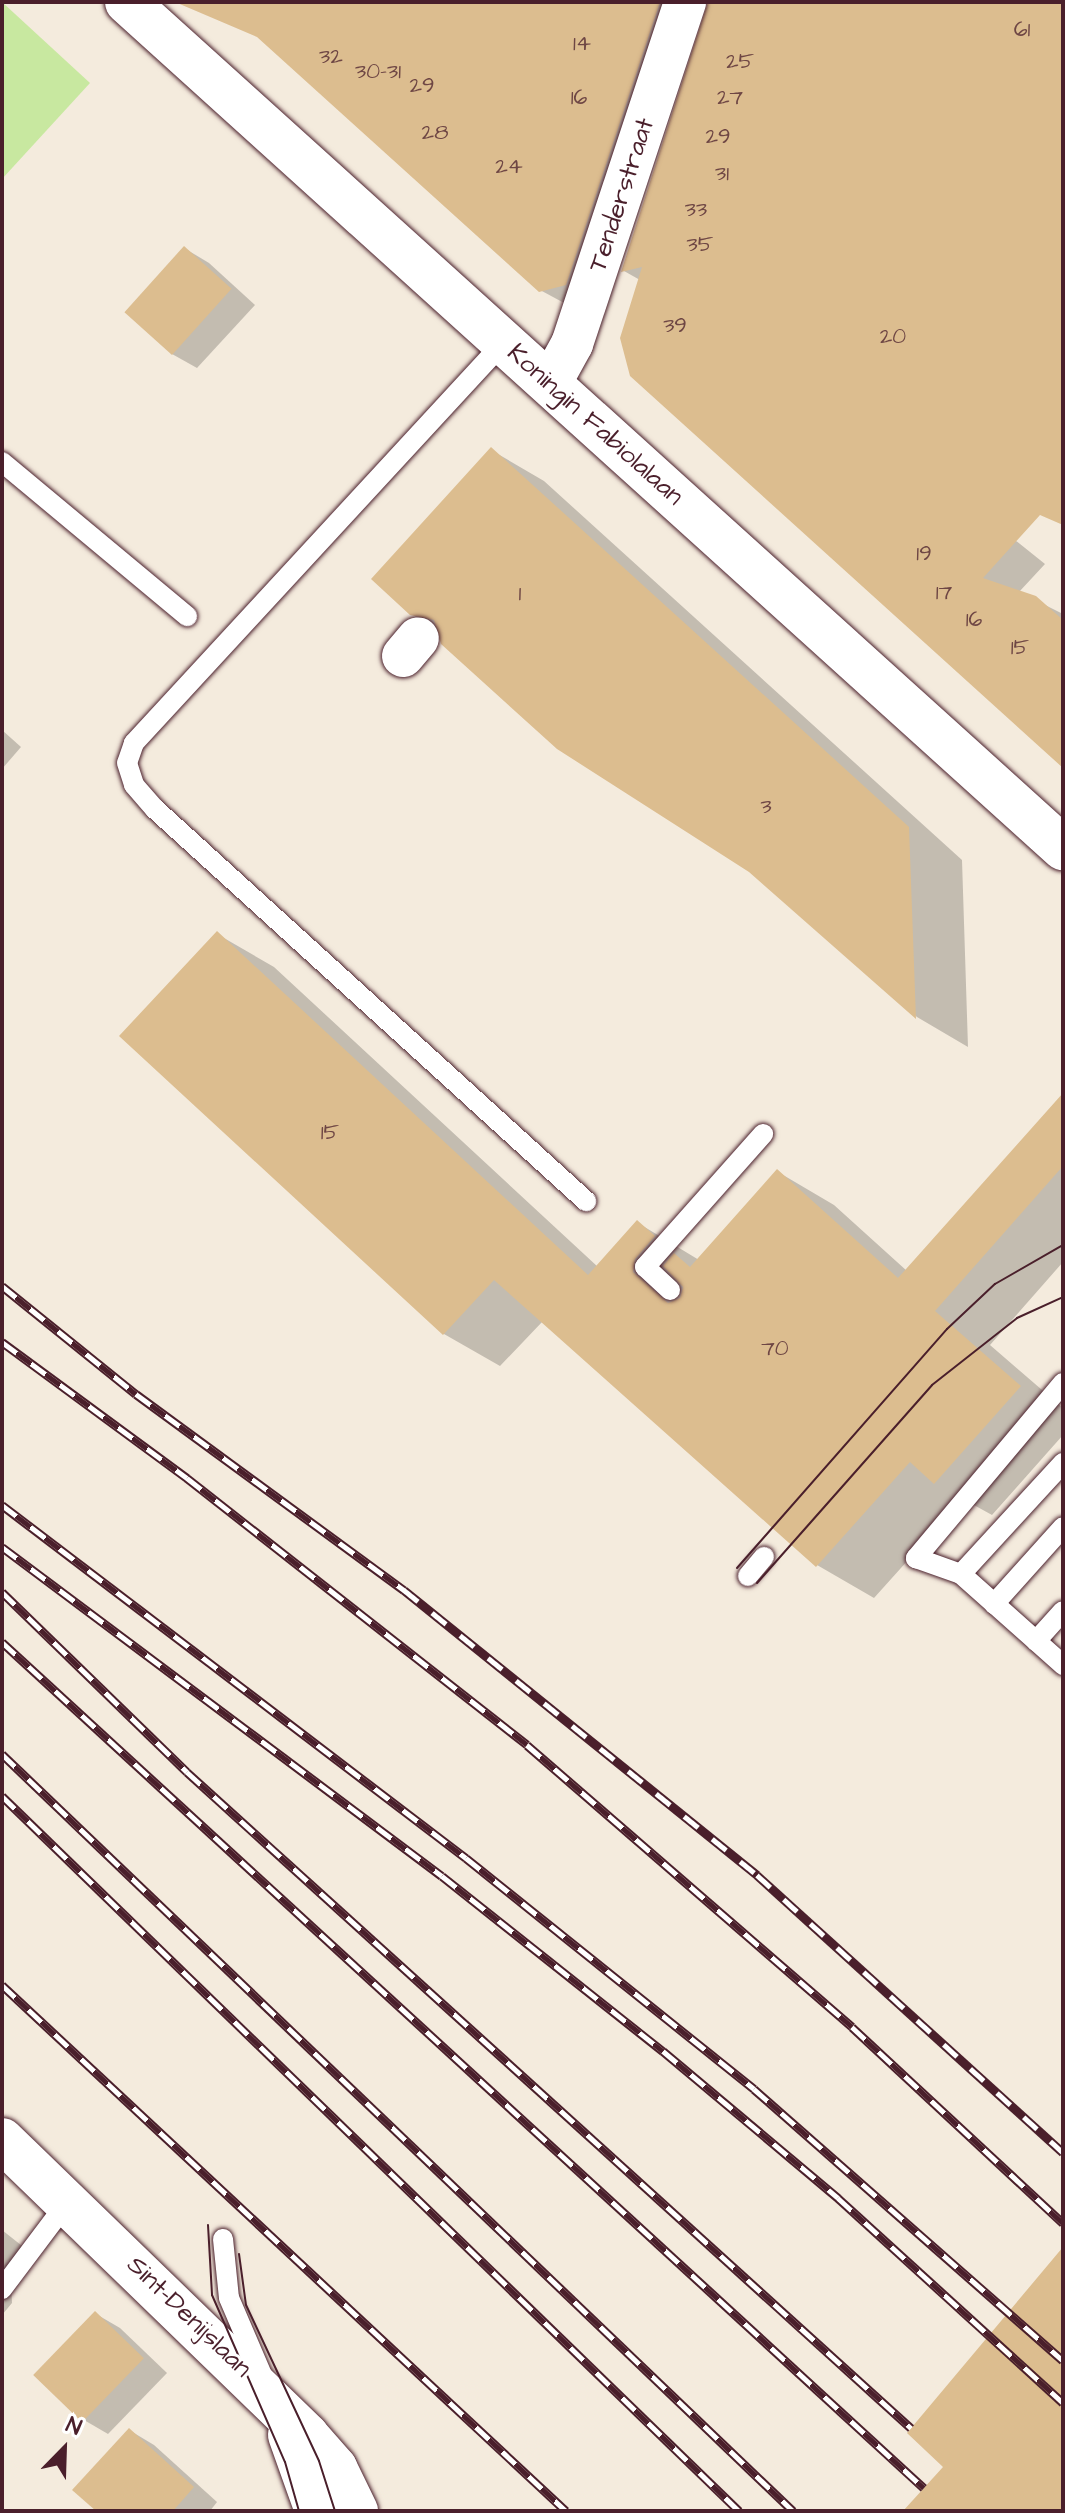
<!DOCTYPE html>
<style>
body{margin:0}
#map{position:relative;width:1065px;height:2513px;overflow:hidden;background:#f4ebdd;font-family:"Architects Daughter",sans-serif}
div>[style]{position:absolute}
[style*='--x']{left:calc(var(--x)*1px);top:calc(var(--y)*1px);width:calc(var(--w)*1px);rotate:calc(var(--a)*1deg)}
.green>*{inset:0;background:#c8e8a0}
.shadow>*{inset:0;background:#0003}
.building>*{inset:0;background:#dcbd8f;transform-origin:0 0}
.roads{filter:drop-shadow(0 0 2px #4a1f2b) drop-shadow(0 0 2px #4a1f2b)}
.lane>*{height:20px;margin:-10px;padding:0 10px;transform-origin:10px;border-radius:10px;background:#fff}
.street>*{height:42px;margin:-21px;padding:0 21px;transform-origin:21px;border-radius:21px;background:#fff}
.secondary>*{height:44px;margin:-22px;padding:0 22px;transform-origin:22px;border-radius:22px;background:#fff}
.tram>*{height:2px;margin:-1px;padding:0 1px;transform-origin:1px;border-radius:1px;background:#4a1f2b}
.rail>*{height:9px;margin-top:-4.5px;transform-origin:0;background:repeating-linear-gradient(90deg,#fff 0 18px,#4a1f2b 0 36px);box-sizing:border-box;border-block:2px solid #4a1f2b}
span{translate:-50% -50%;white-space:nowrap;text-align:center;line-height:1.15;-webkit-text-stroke:6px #fff;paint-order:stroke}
.number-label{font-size:22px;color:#6e4644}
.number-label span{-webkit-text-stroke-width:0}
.street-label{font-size:26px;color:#4a1f2b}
.frame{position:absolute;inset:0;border:4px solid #4a1f2b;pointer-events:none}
.north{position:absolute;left:24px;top:2409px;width:80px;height:80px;-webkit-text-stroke:6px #fff;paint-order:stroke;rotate:23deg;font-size:22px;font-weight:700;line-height:32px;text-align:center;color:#4a1f2b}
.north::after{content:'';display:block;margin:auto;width:28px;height:36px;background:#4a1f2b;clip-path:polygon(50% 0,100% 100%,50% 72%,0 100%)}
</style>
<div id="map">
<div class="green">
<i style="clip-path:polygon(2px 2px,90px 83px,2px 179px)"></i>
</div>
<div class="shadow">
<i style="clip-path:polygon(230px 2px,671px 2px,566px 304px,540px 290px)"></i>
<i style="clip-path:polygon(709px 2px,1063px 2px,1063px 506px,961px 497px,1045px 564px,1019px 592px,1063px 614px,1063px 764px,640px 280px,624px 271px)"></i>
<i style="clip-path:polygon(184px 248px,209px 263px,255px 305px,197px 368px,172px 354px,127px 312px)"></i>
<i style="clip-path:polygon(491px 450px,544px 481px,962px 860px,968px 1047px,917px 1017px,750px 871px,412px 614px)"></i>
<i style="clip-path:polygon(2px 730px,21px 747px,2px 769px)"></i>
<i style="clip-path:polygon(217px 934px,274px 967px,598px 1267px,638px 1223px,699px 1260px,778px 1172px,834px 1205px,907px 1271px,1063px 1094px,1063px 1262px,990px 1345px,1063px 1408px,1063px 1435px,992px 1515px,963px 1499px,874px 1598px,817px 1565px,543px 1321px,500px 1366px,444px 1334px)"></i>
<i style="clip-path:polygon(2px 2230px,26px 2249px,11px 2281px,12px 2303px,2px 2315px)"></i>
<i style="clip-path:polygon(96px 2314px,120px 2328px,167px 2373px,108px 2434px,84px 2420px)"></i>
<i style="clip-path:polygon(129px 2430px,154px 2445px,217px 2502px,210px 2511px,99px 2511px)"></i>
</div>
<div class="building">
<i style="clip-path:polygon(175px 2px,660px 2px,566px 285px,539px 292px,257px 37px)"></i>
<i style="clip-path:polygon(708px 2px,1063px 2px,1063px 525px,1040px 515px,983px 578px,1036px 596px,1063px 620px,1063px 768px,630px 376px,620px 338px,642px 267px,621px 272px)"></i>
<i style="left:184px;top:246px;width:64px;height:89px;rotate:42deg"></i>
<i style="clip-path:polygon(491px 447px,909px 827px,916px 1019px,749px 872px,557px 749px,441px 644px,434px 620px,410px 615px,371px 579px)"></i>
<i style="clip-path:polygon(217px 931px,588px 1275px,637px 1220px,655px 1236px,635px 1259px,633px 1272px,668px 1303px,680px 1298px,683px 1287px,663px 1266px,674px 1253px,690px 1267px,777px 1169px,898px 1278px,1063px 1093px,1063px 1166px,935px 1311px,1021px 1386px,934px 1484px,910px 1462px,816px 1567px,494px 1280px,443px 1335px,119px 1036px)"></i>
<i style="clip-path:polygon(1063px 2247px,1063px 2511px,903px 2511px,943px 2467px,907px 2433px)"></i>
<i style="left:95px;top:2311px;width:68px;height:89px;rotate:44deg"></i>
<i style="clip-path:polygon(129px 2428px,194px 2487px,173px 2511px,96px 2511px,72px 2490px)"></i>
</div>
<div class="roads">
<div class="lane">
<i style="--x:504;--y:342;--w:546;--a:132.7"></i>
<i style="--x:134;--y:743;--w:21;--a:109"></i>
<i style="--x:127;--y:763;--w:23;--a:72"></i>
<i style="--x:134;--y:785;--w:32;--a:49"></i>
<i style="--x:155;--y:809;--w:583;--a:42.29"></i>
<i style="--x:2;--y:462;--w:241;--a:39.8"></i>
<i style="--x:670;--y:1290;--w:34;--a:-137"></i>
<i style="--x:645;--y:1267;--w:178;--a:-48.4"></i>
<i style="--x:1063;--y:1383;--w:229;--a:130"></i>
<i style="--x:916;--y:1558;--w:48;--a:19.6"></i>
<i style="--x:961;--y:1574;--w:137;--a:41.7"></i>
<i style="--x:961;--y:1574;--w:151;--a:-47.4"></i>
<i style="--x:748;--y:1576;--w:25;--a:-50"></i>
<i style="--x:994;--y:1604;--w:103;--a:-48.1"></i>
<i style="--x:1036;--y:1641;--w:40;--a:-48"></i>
<i style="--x:223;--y:2239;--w:59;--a:84.2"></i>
<i style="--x:229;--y:2298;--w:84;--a:66.8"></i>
<i style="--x:2;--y:2289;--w:111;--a:-53"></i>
</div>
<div class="street">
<i style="--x:550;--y:384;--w:46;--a:-61.2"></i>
<i style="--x:572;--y:344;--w:360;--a:-71.7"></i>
<i style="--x:403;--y:656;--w:23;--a:-50"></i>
</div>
<div class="secondary">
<i style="--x:127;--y:2;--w:1262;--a:42.11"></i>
<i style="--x:2;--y:2140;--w:425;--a:44.1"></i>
<i style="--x:307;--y:2436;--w:43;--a:48.8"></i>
<i style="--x:335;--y:2468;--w:48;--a:64"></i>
<i style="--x:290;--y:2435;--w:81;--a:70.4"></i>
</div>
</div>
<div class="tram">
<i style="--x:737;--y:1568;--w:318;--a:-48.7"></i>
<i style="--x:947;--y:1329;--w:66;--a:-43.2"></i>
<i style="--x:995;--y:1284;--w:78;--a:-29.8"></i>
<i style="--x:757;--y:1583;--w:264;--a:-48.5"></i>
<i style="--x:932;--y:1385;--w:108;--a:-38.2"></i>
<i style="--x:1017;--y:1318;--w:51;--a:-24.5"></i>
<i style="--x:208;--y:2225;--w:70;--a:86.7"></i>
<i style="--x:212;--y:2295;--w:182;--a:66.4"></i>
<i style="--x:285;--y:2462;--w:51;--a:74.1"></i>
<i style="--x:239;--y:2254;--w:51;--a:82.2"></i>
<i style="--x:246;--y:2305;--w:172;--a:64.9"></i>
<i style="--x:319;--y:2461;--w:52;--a:72.3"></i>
</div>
<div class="rail">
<i style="--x:2;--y:1286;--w:172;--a:38.9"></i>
<i style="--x:136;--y:1394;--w:332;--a:36.2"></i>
<i style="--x:404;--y:1590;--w:454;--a:38.9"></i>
<i style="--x:757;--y:1875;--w:413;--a:42.2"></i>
<i style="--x:2;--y:1342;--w:230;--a:36.3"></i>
<i style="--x:187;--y:1478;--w:432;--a:38.1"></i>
<i style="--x:527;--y:1745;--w:430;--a:40.9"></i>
<i style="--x:852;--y:2027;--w:288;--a:42.9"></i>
<i style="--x:2;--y:1505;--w:583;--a:37.26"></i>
<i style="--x:466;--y:1858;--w:369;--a:38.7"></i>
<i style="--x:754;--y:2089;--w:411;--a:41.3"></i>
<i style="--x:2;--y:1547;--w:549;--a:36.79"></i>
<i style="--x:442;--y:1876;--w:282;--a:38.4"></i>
<i style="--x:663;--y:2051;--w:229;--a:40"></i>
<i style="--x:838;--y:2198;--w:304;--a:42.3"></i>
<i style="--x:2;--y:1592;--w:258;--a:44.2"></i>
<i style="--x:187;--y:1772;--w:977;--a:42.18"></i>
<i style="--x:2;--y:1642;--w:1251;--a:42.54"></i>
<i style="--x:2;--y:1754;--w:1095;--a:43.74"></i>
<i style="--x:2;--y:1796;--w:1027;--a:44.13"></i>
<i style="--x:2;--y:1985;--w:771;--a:43"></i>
</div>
<div class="number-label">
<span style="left:1022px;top:30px">61</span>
<span style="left:582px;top:44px">14</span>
<span style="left:331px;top:57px">32</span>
<span style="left:740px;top:62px">25</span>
<span style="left:378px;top:72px">30-31</span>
<span style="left:422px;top:86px">29</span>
<span style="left:579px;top:98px">16</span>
<span style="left:730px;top:98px">27</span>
<span style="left:435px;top:133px">28</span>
<span style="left:718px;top:137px">29</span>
<span style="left:509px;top:167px">24</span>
<span style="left:722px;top:174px">31</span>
<span style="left:696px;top:210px">33</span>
<span style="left:700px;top:245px">35</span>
<span style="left:675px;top:326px">39</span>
<span style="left:893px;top:337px">20</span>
<span style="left:924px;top:554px">19</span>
<span style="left:944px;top:593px">17</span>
<span style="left:520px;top:594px">1</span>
<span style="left:974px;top:620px">16</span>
<span style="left:1020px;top:648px">15</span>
<span style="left:766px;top:807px">3</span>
<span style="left:330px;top:1133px">15</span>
<span style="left:775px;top:1349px">70</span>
</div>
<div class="street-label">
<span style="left:622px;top:195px;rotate:-72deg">Tenderstraat</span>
<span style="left:595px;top:425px;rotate:42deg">Koningin Fabiolalaan</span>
<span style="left:189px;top:2317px;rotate:44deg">Sint-Denijslaan</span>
</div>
<div class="frame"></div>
<div class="north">N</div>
</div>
